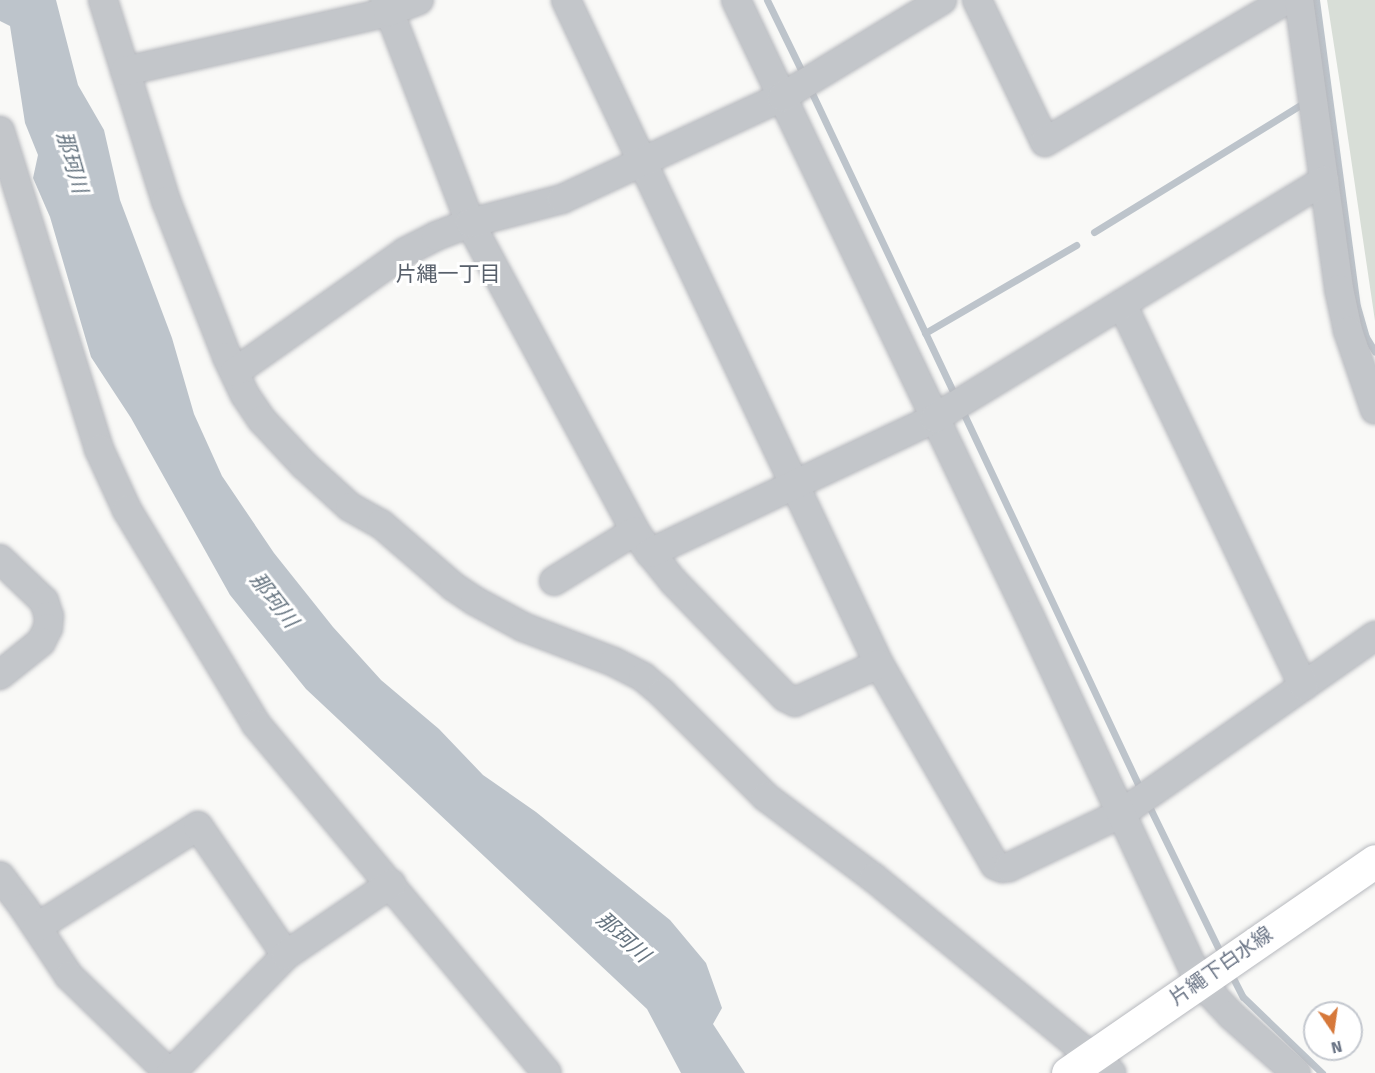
<!DOCTYPE html>
<meta charset="utf-8">
<style>
body{margin:0}
#map{position:relative;width:1375px;height:1073px;overflow:hidden;background:#f9f9f7;font-family:"Fira Sans","Noto Sans JP",sans-serif}
div>[style]{position:absolute}
[style*='--x']{left:calc(var(--x)*1px);top:calc(var(--y)*1px);width:calc(var(--w)*1px);rotate:calc(var(--a)*1deg)}
.green>*{inset:0;background:#d8ded7}
.water>*{inset:0;background:#bdc4cb}
.stream>*{height:7px;margin:-3.5px;padding:0 3.5px;transform-origin:3.5px;border-radius:3.5px;background:#bdc4cb}
.roads{filter:drop-shadow(0 0 2px #b7b9be) drop-shadow(0 0 2px #b7b9be)}
.minor>*{height:28px;margin:-14px;padding:0 14px;transform-origin:14px;border-radius:14px;background:#c3c6ca}
.major>*{height:33px;margin:-16.5px;padding:0 16.5px;transform-origin:16.5px;border-radius:16.5px;background:#fff}
span{translate:-50% -50%;white-space:nowrap;text-align:center;line-height:1.15;-webkit-text-stroke:6px #fff;paint-order:stroke}
.street-label{font-size:20px;color:#6b7586}
.water-label{font-size:21px;color:#677581;font-style:italic}
.neighbourhood-label{font-size:21px;color:#58606b}
.north{position:absolute;left:1303px;top:1001px;width:60px;height:60px;box-sizing:border-box;background:#fff;border:2px solid #c4c8cf;border-radius:50%;rotate:167deg;font-size:16px;font-weight:700;line-height:24px;text-align:center;color:#6b7586}
.north::after{content:'';display:block;margin:auto;width:21px;height:27px;background:#d6783a;clip-path:polygon(50% 0,100% 100%,50% 72%,0 100%)}
</style>
<div id="map">
<div class="green">
<i style="clip-path:polygon(1327px 0,1375px 0,1375px 321px,1340px 84px)"></i>
</div>
<div class="water">
<i style="clip-path:polygon(0 0,56px 0,78px 85px,104px 130px,120px 200px,172px 338px,194px 414px,222px 476px,274px 553px,333px 627px,381px 680px,439px 729px,483px 775px,536px 812px,670px 920px,706px 963px,722px 1008px,713px 1024px,745px 1073px,681px 1073px,647px 1009px,306px 689px,230px 595px,131px 418px,91px 357px,50px 217px,33px 178px,38px 155px,25px 123px,10px 26px,0 21px)"></i>
</div>
<div class="stream">
<i style="--x:767;--y:0;--w:85;--a:64"></i>
<i style="--x:1316;--y:0;--w:309;--a:82.4"></i>
<i style="--x:1357;--y:306;--w:32;--a:74"></i>
<i style="--x:1366;--y:337;--w:17;--a:59"></i>
<i style="--x:810;--y:89;--w:342;--a:64.7"></i>
<i style="--x:1094;--y:232;--w:246;--a:-31.6"></i>
<i style="--x:925;--y:333;--w:175;--a:-30.2"></i>
<i style="--x:961;--y:408;--w:425;--a:64.8"></i>
<i style="--x:1147;--y:802;--w:171;--a:64"></i>
<i style="--x:1230;--y:972;--w:28;--a:63"></i>
<i style="--x:1243;--y:997;--w:110;--a:43.9"></i>
</div>
<div class="roads">
<div class="minor">
<i style="--x:103;--y:0;--w:211;--a:72.6"></i>
<i style="--x:166;--y:201;--w:168;--a:68.6"></i>
<i style="--x:227;--y:357;--w:42;--a:64.7"></i>
<i style="--x:245;--y:395;--w:30;--a:56"></i>
<i style="--x:262;--y:420;--w:62;--a:47"></i>
<i style="--x:304;--y:465;--w:62;--a:42.4"></i>
<i style="--x:350;--y:507;--w:35;--a:29"></i>
<i style="--x:381;--y:524;--w:96;--a:40.8"></i>
<i style="--x:454;--y:587;--w:25;--a:34"></i>
<i style="--x:475;--y:601;--w:55;--a:28.4"></i>
<i style="--x:523;--y:627;--w:97;--a:21"></i>
<i style="--x:614;--y:662;--w:33;--a:27"></i>
<i style="--x:643;--y:677;--w:25;--a:40"></i>
<i style="--x:662;--y:693;--w:147;--a:45"></i>
<i style="--x:766;--y:797;--w:135;--a:36.9"></i>
<i style="--x:874;--y:878;--w:307;--a:39.4"></i>
<i style="--x:385;--y:0;--w:239;--a:69.1"></i>
<i style="--x:470;--y:223;--w:349;--a:61.8"></i>
<i style="--x:635;--y:531;--w:27;--a:56"></i>
<i style="--x:566;--y:0;--w:734;--a:64.76"></i>
<i style="--x:879;--y:664;--w:232;--a:60"></i>
<i style="--x:995;--y:865;--w:8;--a:23"></i>
<i style="--x:1002;--y:868;--w:7;--a:-8"></i>
<i style="--x:1009;--y:867;--w:125;--a:-25.5"></i>
<i style="--x:1122;--y:813;--w:309;--a:-35"></i>
<i style="--x:736;--y:0;--w:681;--a:64.53"></i>
<i style="--x:1029;--y:615;--w:404;--a:65.1"></i>
<i style="--x:1199;--y:981;--w:47;--a:46.7"></i>
<i style="--x:1231;--y:1015;--w:87;--a:41.7"></i>
<i style="--x:977;--y:0;--w:157;--a:64.4"></i>
<i style="--x:1045;--y:142;--w:280;--a:-30.5"></i>
<i style="--x:1299;--y:0;--w:292;--a:82.1"></i>
<i style="--x:1339;--y:289;--w:43;--a:77.9"></i>
<i style="--x:1348;--y:331;--w:83;--a:71.1"></i>
<i style="--x:125;--y:71;--w:270;--a:-12.6"></i>
<i style="--x:388;--y:12;--w:33;--a:-21"></i>
<i style="--x:0;--y:131;--w:333;--a:72.7"></i>
<i style="--x:99;--y:449;--w:67;--a:65.3"></i>
<i style="--x:127;--y:510;--w:250;--a:58.9"></i>
<i style="--x:256;--y:724;--w:454;--a:50.2"></i>
<i style="--x:1122;--y:304;--w:423;--a:64.6"></i>
<i style="--x:235;--y:372;--w:208;--a:-35.2"></i>
<i style="--x:405;--y:252;--w:35;--a:-27"></i>
<i style="--x:436;--y:236;--w:36;--a:-21"></i>
<i style="--x:470;--y:223;--w:95;--a:-14.6"></i>
<i style="--x:562;--y:199;--w:242;--a:-24.9"></i>
<i style="--x:782;--y:97;--w:187;--a:-31.2"></i>
<i style="--x:0;--y:559;--w:61;--a:43.7"></i>
<i style="--x:44;--y:601;--w:16;--a:72"></i>
<i style="--x:49;--y:616;--w:12;--a:95"></i>
<i style="--x:48;--y:628;--w:16;--a:117"></i>
<i style="--x:41;--y:642;--w:53;--a:141.2"></i>
<i style="--x:554;--y:581;--w:95;--a:-31.7"></i>
<i style="--x:879;--y:664;--w:92;--a:155.7"></i>
<i style="--x:795;--y:702;--w:11;--a:-153"></i>
<i style="--x:785;--y:697;--w:161;--a:-134"></i>
<i style="--x:673;--y:581;--w:36;--a:-129"></i>
<i style="--x:650;--y:553;--w:315;--a:-25.3"></i>
<i style="--x:935;--y:418;--w:456;--a:-31.4"></i>
<i style="--x:0;--y:876;--w:40;--a:53"></i>
<i style="--x:24;--y:908;--w:82;--a:56.5"></i>
<i style="--x:69;--y:976;--w:139;--a:44.1"></i>
<i style="--x:37;--y:927;--w:190;--a:-32.1"></i>
<i style="--x:198;--y:826;--w:156;--a:55.7"></i>
<i style="--x:171;--y:1073;--w:165;--a:-45.7"></i>
<i style="--x:286;--y:955;--w:127;--a:-34.1"></i>
</div>
<div class="major">
<i style="--x:1068;--y:1073;--w:373;--a:-34.6"></i>
</div>
</div>
<div class="street-label">
<span style="left:1221px;top:966px;rotate:-35deg">片繩下白水線</span>
</div>
<div class="water-label">
<span style="left:72px;top:162px;rotate:74deg">那珂川</span>
<span style="left:274px;top:600px;rotate:52deg">那珂川</span>
<span style="left:623px;top:937px;rotate:42deg">那珂川</span>
</div>
<div class="neighbourhood-label">
<span style="left:448px;top:274px">片縄一丁目</span>
</div>
<div class="north">N</div>
</div>
